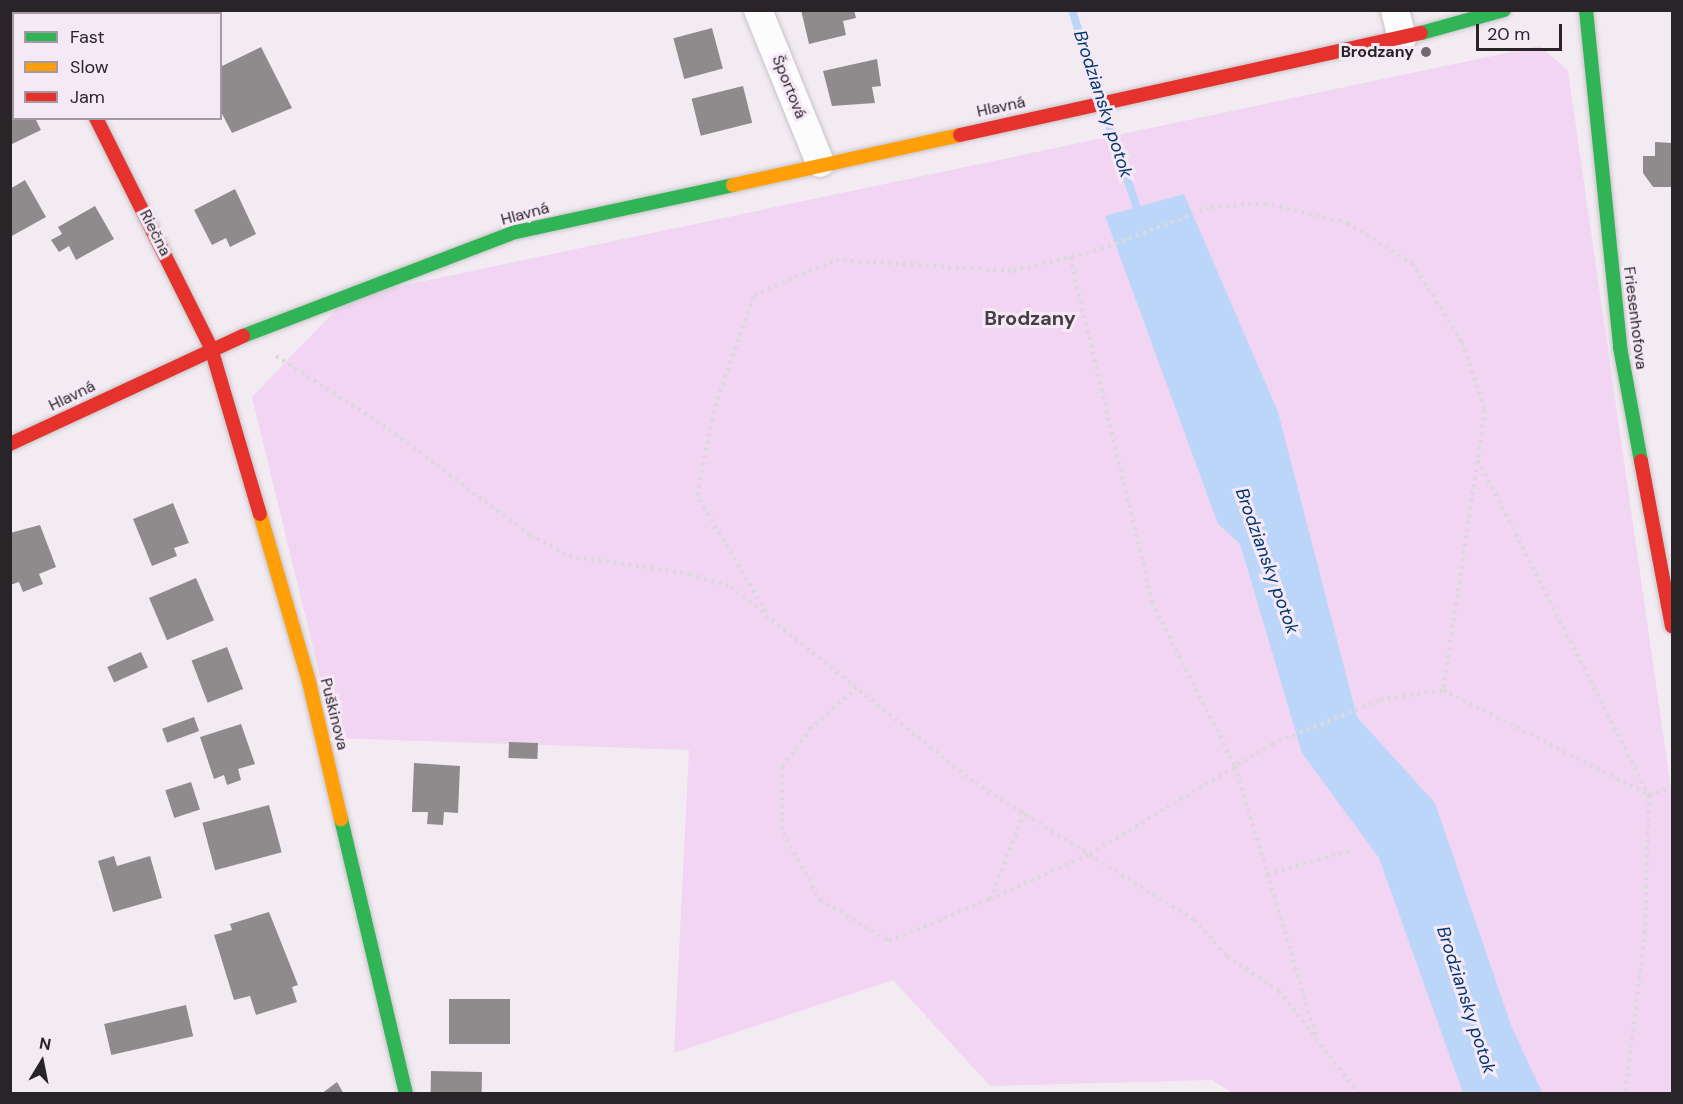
<!DOCTYPE html>
<meta charset="utf-8">
<style>
body{margin:0}
#map{position:relative;width:1683px;height:1104px;overflow:hidden;background:#f2ecf2;font-family:"DM Sans",sans-serif}
div>[style]{position:absolute}
[style*='--x']{left:calc(var(--x)*1px);top:calc(var(--y)*1px);width:calc(var(--w)*1px);rotate:calc(var(--a)*1deg)}
.green>*{inset:0;background:#f1d5f2}
.water>*{inset:0;background:#bcd6fa}
.stream>*{height:8px;margin:-4px;padding:0 4px;transform-origin:4px;border-radius:4px;background:#bcd6fa}
.building>*{inset:0;background:#8f8b8c;transform-origin:0 0}
.path>*{height:4px;margin-top:-2px;transform-origin:0;background:repeating-linear-gradient(90deg,#dcd9dc 0 3px,transparent 0 7.5px)}
.roads{filter:drop-shadow(0 0 2px #c8c3c8) drop-shadow(0 0 2px #c8c3c8)}
.street>*{height:28px;margin:-14px;padding:0 14px;transform-origin:14px;border-radius:14px;background:#fdfcfd}
.fast>*{height:14px;margin:-7px;padding:0 7px;transform-origin:7px;border-radius:7px;background:#30b455}
.slow>*{height:14px;margin:-7px;padding:0 7px;transform-origin:7px;border-radius:7px;background:#ff9f0a}
.jam>*{height:14px;margin:-7px;padding:0 7px;transform-origin:7px;border-radius:7px;background:#e5322d}
.dots>*{width:16px;height:16px;translate:-50% -50%;box-sizing:border-box;border:3px solid #f5e9f5;border-radius:50%}
span{translate:-50% -50%;white-space:nowrap;text-align:center;line-height:1.15;-webkit-text-stroke:6px #f5e9f5;paint-order:stroke}
.poi-label{font-size:16px;color:#282428;font-weight:700}
.right{translate:-100% -50%;text-align:right}
.street-label{font-size:16px;color:#282428}
.water-label{font-size:18px;color:#003770;font-style:italic}
.quarter-label{font-size:20px;color:#463d46;font-weight:700}
.frame{position:absolute;inset:0;border:12px solid #282428;pointer-events:none}
.legend{position:absolute;left:12px;top:12px;width:210px;height:108px;box-sizing:border-box;background:#f5e9f5;border:2px solid #a39aa3;margin:0;padding:8px 10px;list-style:none;font-size:18px;color:#282428}
.legend li{display:flex;align-items:center;gap:12px;height:30px}
.legend b{width:30px;border:2px solid #a39aa3}
.north{position:absolute;left:12px;top:1032px;width:60px;height:60px;-webkit-text-stroke:4px #f5e9f5;paint-order:stroke;rotate:10deg;font-size:16px;font-weight:700;line-height:24px;text-align:center;color:#282428}
.north::after{content:'';display:block;margin:auto;width:21px;height:27px;background:#282428;clip-path:polygon(50% 0,100% 100%,50% 72%,0 100%)}
.scale{position:absolute;left:1476px;top:24px;width:86px;height:27px;box-sizing:border-box;border:3px solid #282428;border-top:0;padding-left:8px;font-size:18px;line-height:21px;white-space:nowrap;color:#282428;-webkit-text-stroke:4px #f5e9f5;paint-order:stroke}
</style>
<div id="map">
<div class="green">
<i style="clip-path:polygon(1540px 46px,1568px 71px,1672px 796px,1672px 1093px,1234px 1094px,1212px 1080px,990px 1086px,893px 980px,674px 1053px,689px 750px,335px 738px,252px 397px,348px 297px)"></i>
</div>
<div class="water">
<i style="clip-path:polygon(1184px 194px,1278px 412px,1357px 717px,1435px 803px,1511px 1025px,1542px 1093px,1463px 1093px,1379px 858px,1302px 753px,1240px 544px,1218px 524px,1105px 216px)"></i>
</div>
<div class="stream">
<i style="--x:1072;--y:10;--w:92;--a:72.3"></i>
<i style="--x:1104;--y:110;--w:113;--a:71.4"></i>
</div>
<div class="building">
<i style="clip-path:polygon(801px 10px,854px 10px,856px 18px,843px 21px,846px 35px,809px 44px)"></i>
<i style="left:712px;top:28px;width:42px;height:40px;rotate:75deg"></i>
<i style="clip-path:polygon(261px 47px,292px 108px,232px 133px,220px 110px,220px 67px)"></i>
<i style="clip-path:polygon(877px 59px,881px 86px,872px 87px,875px 103px,832px 106px,823px 71px)"></i>
<i style="left:743px;top:86px;width:38px;height:53px;rotate:76deg"></i>
<i style="clip-path:polygon(14px 91px,14px 118px,35px 118px,41px 130px,10px 145px)"></i>
<i style="clip-path:polygon(1655px 142px,1672px 143px,1672px 187px,1653px 187px,1643px 173px,1643px 156px,1655px 156px)"></i>
<i style="clip-path:polygon(25px 180px,46px 217px,10px 237px,10px 189px)"></i>
<i style="clip-path:polygon(235px 189px,256px 234px,230px 247px,226px 238px,212px 245px,194px 210px)"></i>
<i style="clip-path:polygon(95px 206px,114px 239px,76px 260px,69px 246px,59px 252px,51px 240px,62px 234px,58px 227px)"></i>
<i style="clip-path:polygon(173px 503px,189px 543px,174px 548px,177px 556px,152px 566px,133px 519px)"></i>
<i style="clip-path:polygon(40px 525px,56px 567px,39px 574px,43px 584px,23px 592px,19px 582px,10px 585px,10px 533px)"></i>
<i style="left:196px;top:578px;width:46px;height:51px;rotate:67deg"></i>
<i style="left:227px;top:647px;width:45px;height:38px;rotate:69deg"></i>
<i style="left:141px;top:652px;width:17px;height:37px;rotate:66deg"></i>
<i style="left:194px;top:717px;width:15px;height:34px;rotate:70deg"></i>
<i style="clip-path:polygon(241px 724px,255px 764px,238px 769px,241px 780px,227px 785px,224px 775px,214px 779px,200px 737px)"></i>
<i style="left:509px;top:742px;width:29px;height:16px;rotate:2deg"></i>
<i style="clip-path:polygon(414px 763px,460px 766px,458px 813px,444px 812px,443px 825px,427px 824px,428px 812px,412px 812px)"></i>
<i style="left:191px;top:782px;width:29px;height:27px;rotate:72deg"></i>
<i style="left:269px;top:805px;width:49px;height:69px;rotate:75deg"></i>
<i style="clip-path:polygon(114px 856px,117px 866px,150px 856px,162px 898px,113px 912px,98px 861px)"></i>
<i style="clip-path:polygon(269px 912px,298px 985px,292px 987px,297px 1002px,256px 1015px,250px 996px,234px 1000px,214px 935px,232px 930px,230px 924px)"></i>
<i style="left:449px;top:999px;width:61px;height:45px"></i>
<i style="left:186px;top:1005px;width:32px;height:84px;rotate:77deg"></i>
<i style="left:431px;top:1071px;width:51px;height:23px;rotate:1deg"></i>
<i style="clip-path:polygon(337px 1082px,344px 1094px,321px 1094px)"></i>
</div>
<div class="path">
<i style="--x:1070;--y:257;--w:355;--a:76.6"></i>
<i style="--x:1152;--y:602;--w:184;--a:63.2"></i>
<i style="--x:1235;--y:766;--w:282;--a:73.3"></i>
<i style="--x:276;--y:356;--w:127;--a:32.8"></i>
<i style="--x:383;--y:425;--w:184;--a:36.8"></i>
<i style="--x:530;--y:535;--w:44;--a:28.3"></i>
<i style="--x:569;--y:556;--w:122;--a:8.5"></i>
<i style="--x:690;--y:574;--w:43;--a:17.6"></i>
<i style="--x:731;--y:587;--w:313;--a:38.8"></i>
<i style="--x:975;--y:783;--w:258;--a:32"></i>
<i style="--x:1194;--y:920;--w:49;--a:47.5"></i>
<i style="--x:1227;--y:956;--w:63;--a:33.9"></i>
<i style="--x:1279;--y:991;--w:130;--a:52.2"></i>
<i style="--x:1478;--y:460;--w:376;--a:63"></i>
<i style="--x:1649;--y:795;--w:24;--a:-17"></i>
<i style="--x:766;--y:612;--w:136;--a:-120.5"></i>
<i style="--x:697;--y:495;--w:91;--a:-78.6"></i>
<i style="--x:715;--y:406;--w:118;--a:-70.6"></i>
<i style="--x:754;--y:295;--w:89;--a:-23.1"></i>
<i style="--x:836;--y:260;--w:177;--a:3.6"></i>
<i style="--x:1013;--y:271;--w:91;--a:-14"></i>
<i style="--x:1101;--y:249;--w:118;--a:-20.9"></i>
<i style="--x:1211;--y:207;--w:54;--a:-4.2"></i>
<i style="--x:1265;--y:203;--w:84;--a:13.7"></i>
<i style="--x:1347;--y:223;--w:76;--a:31.6"></i>
<i style="--x:1412;--y:263;--w:93;--a:57.7"></i>
<i style="--x:1462;--y:342;--w:72;--a:71.3"></i>
<i style="--x:1485;--y:410;--w:283;--a:98.5"></i>
<i style="--x:857;--y:687;--w:62;--a:138.3"></i>
<i style="--x:811;--y:728;--w:49;--a:126.6"></i>
<i style="--x:782;--y:767;--w:66;--a:89.1"></i>
<i style="--x:783;--y:833;--w:77;--a:61.1"></i>
<i style="--x:820;--y:900;--w:80;--a:30.7"></i>
<i style="--x:889;--y:941;--w:109;--a:-22.6"></i>
<i style="--x:990;--y:899;--w:95;--a:-68.3"></i>
<i style="--x:1267;--y:874;--w:88;--a:-15.8"></i>
<i style="--x:990;--y:899;--w:110;--a:-24.2"></i>
<i style="--x:1090;--y:854;--w:213;--a:-31.1"></i>
<i style="--x:1272;--y:744;--w:117;--a:-22.2"></i>
<i style="--x:1380;--y:700;--w:64;--a:-9"></i>
<i style="--x:1443;--y:690;--w:231;--a:27"></i>
<i style="--x:1649;--y:795;--w:137;--a:91.7"></i>
<i style="--x:1645;--y:932;--w:163;--a:97"></i>
</div>
<div class="roads">
<div class="street">
<i style="--x:41;--y:10;--w:4;--a:63"></i>
<i style="--x:758;--y:10;--w:165;--a:67.9"></i>
<i style="--x:1395;--y:10;--w:29;--a:76"></i>
</div>
<div class="fast">
<i style="--x:1586;--y:10;--w:339;--a:84.2"></i>
<i style="--x:1620;--y:347;--w:116;--a:79.6"></i>
<i style="--x:1421;--y:33;--w:86;--a:-15.5"></i>
<i style="--x:243;--y:336;--w:292;--a:-20.9"></i>
<i style="--x:516;--y:232;--w:222;--a:-12.2"></i>
<i style="--x:341;--y:819;--w:283;--a:76.7"></i>
</div>
<div class="slow">
<i style="--x:733;--y:185;--w:232;--a:-12.4"></i>
<i style="--x:260;--y:514;--w:175;--a:73.7"></i>
<i style="--x:309;--y:682;--w:141;--a:76.9"></i>
</div>
<div class="jam">
<i style="--x:96;--y:118;--w:257;--a:63.4"></i>
<i style="--x:211;--y:348;--w:173;--a:73.6"></i>
<i style="--x:960;--y:135;--w:472;--a:-12.5"></i>
<i style="--x:10;--y:444;--w:257;--a:-24.9"></i>
<i style="--x:1641;--y:461;--w:168;--a:79.4"></i>
</div>
</div>
<div class="dots">
<i style="left:1426px;top:52px;background:#6f6a6f"></i>
</div>
<div class="poi-label">
<span class="right" style="left:1414px;top:52px">Brodzany</span>
</div>
<div class="street-label">
<span style="left:789px;top:87px;rotate:68deg">Športová</span>
<span style="left:1001px;top:107px;rotate:-12deg">Hlavná</span>
<span style="left:525px;top:214px;rotate:-15deg">Hlavná</span>
<span style="left:155px;top:233px;rotate:63deg">Riečna</span>
<span style="left:1635px;top:318px;rotate:83deg">Friesenhofova</span>
<span style="left:72px;top:396px;rotate:-26deg">Hlavná</span>
<span style="left:334px;top:714px;rotate:76deg">Puškinova</span>
</div>
<div class="water-label">
<span style="left:1103px;top:104px;rotate:72deg">Brodziansky potok</span>
<span style="left:1267px;top:561px;rotate:70deg">Brodziansky potok</span>
<span style="left:1466px;top:1000px;rotate:72deg">Brodziansky potok</span>
</div>
<div class="quarter-label">
<span style="left:1030px;top:318px">Brodzany</span>
</div>
<div class="frame"></div>
<ul class="legend">
<li><b style="height:8px;background:#30b455"></b>Fast</li>
<li><b style="height:8px;background:#ff9f0a"></b>Slow</li>
<li><b style="height:8px;background:#e5322d"></b>Jam</li>
</ul>
<div class="north">N</div>
<div class="scale">20 m</div>
</div>
